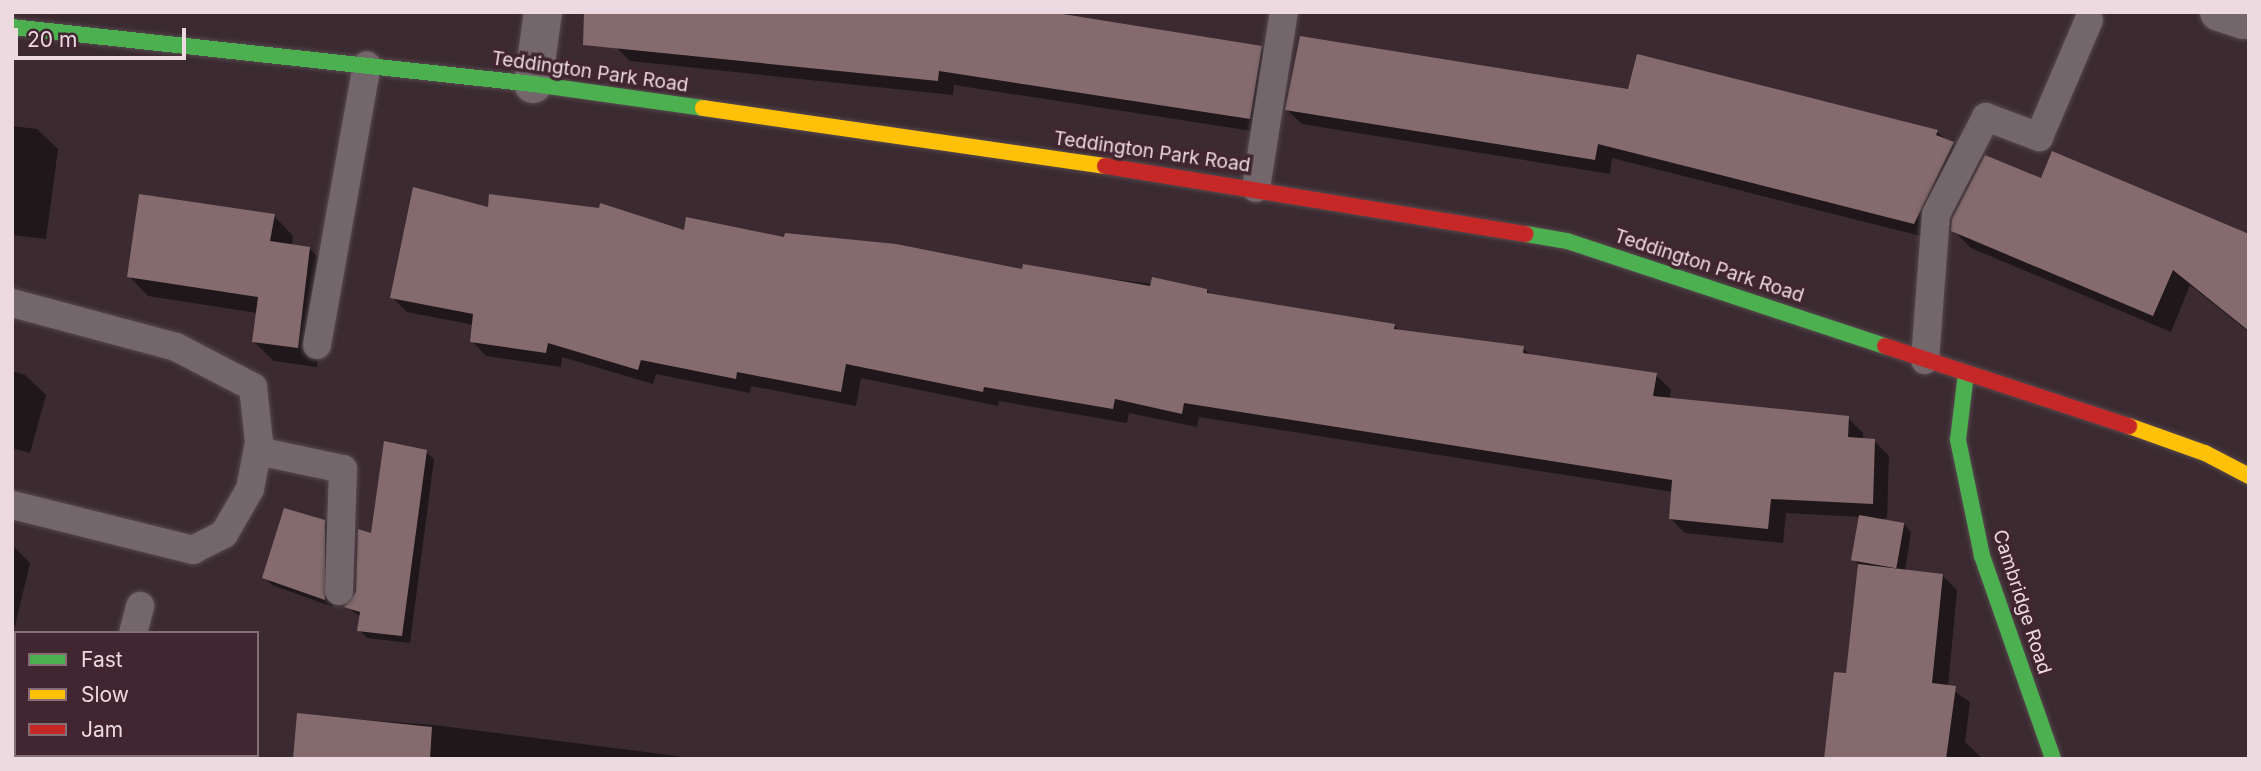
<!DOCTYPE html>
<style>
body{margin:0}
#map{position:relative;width:2261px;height:771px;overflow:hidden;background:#3b2b31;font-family:Inter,sans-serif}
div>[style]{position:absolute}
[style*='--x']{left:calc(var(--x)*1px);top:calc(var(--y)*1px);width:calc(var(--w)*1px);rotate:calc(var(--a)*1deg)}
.shadow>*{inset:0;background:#0007}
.building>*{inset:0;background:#856b6e;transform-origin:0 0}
.roads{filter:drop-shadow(0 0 2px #55484d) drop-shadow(0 0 2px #55484d)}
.lane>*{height:28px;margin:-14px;padding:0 14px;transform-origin:14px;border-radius:14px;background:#73676c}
.street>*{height:38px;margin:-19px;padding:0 19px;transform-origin:19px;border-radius:19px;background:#73676c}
.fast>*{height:16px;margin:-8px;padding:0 8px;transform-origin:8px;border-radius:8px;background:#4caf50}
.slow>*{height:16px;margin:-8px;padding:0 8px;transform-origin:8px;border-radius:8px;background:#ffc107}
.jam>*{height:16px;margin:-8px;padding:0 8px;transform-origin:8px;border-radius:8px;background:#c62828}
span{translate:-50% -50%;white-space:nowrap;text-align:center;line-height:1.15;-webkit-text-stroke:7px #412530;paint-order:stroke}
.street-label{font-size:19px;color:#ecdae0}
.frame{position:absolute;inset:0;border:14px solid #ecdae0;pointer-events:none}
.legend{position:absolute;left:14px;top:631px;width:245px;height:126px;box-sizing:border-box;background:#412530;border:2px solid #856d76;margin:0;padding:9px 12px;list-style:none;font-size:21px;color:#ecdae0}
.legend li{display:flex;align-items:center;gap:14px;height:35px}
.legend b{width:35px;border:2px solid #856d76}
.scale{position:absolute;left:14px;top:28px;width:172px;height:32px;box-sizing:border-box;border:4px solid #ecdae0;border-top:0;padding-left:9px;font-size:21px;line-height:24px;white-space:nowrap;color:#ecdae0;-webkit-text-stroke:5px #412530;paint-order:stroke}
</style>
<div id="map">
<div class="shadow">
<i style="clip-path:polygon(615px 46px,1261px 48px,1276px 63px,1265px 133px,954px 85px,953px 95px,630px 61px)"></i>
<i style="clip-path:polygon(1629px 91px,1937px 132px,1968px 159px,1929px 238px,1612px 158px,1610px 174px,1302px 124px,1287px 110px)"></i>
<i style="clip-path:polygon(12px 126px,37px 129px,58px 149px,46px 239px,12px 235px)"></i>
<i style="clip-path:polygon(2042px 180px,2245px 234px,2249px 229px,2249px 332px,2190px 285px,2171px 332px,1971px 248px,1953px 230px)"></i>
<i style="clip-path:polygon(489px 209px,1207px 290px,1211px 295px,1394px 325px,1400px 331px,1523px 348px,1531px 356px,1656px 375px,1671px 390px,1669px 400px,1848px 418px,1863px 433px,1863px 440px,1874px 441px,1889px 456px,1887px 518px,1878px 520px,1904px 524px,1911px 532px,1905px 571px,1942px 575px,1957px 590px,1948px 687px,1970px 702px,1965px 742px,1983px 759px,1828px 759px,1848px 675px,1859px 565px,1854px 560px,1861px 517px,1786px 513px,1783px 543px,1685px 533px,1670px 518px,1673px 492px,1199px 417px,1197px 427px,1129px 413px,1127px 423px,999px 401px,998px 406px,861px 378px,856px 406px,751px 386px,750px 393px,656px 374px,653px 384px,562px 357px,561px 367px,486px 356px,472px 341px,474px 325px,407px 312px,392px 297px)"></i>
<i style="clip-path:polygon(274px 216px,293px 236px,292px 246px,309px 248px,329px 268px,317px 367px,274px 361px,254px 342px,258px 313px,148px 296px,129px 276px)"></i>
<i style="clip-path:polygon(12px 371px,25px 375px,46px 395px,30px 453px,12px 448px)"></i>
<i style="clip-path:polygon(426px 452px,434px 459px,410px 643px,367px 638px,359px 630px,361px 617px,346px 606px,357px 593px,372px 536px)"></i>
<i style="clip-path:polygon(324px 522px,332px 530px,333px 607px,272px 585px,264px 577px)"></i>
<i style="clip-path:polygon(12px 545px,30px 563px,15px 626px,12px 626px)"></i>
<i style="clip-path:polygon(299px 715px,434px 725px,700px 759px,295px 759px)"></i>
</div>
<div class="building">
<i style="clip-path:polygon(584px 12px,1050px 12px,1262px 46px,1250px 119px,939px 71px,938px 81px,583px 45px)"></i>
<i style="clip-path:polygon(1300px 36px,1628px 89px,1637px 54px,1938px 130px,1936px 135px,1954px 142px,1914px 224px,1598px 144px,1595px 160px,1285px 110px)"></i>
<i style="clip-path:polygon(2052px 151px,2249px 234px,2249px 331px,2173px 270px,2153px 316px,1951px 231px,1952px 219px,1985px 155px,2041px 178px)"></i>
<i style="clip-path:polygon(413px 187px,488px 207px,489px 194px,599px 208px,600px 203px,684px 230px,686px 217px,784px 237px,785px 233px,896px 244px,1022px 269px,1023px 264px,1150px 286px,1152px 277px,1207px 289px,1207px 293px,1395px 324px,1394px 329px,1524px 346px,1523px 353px,1657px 373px,1653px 396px,1849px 416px,1848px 437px,1875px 439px,1873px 504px,1771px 499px,1768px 529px,1669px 519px,1672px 480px,1184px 403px,1182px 414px,1115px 399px,1113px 409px,984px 387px,983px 392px,846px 364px,841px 392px,737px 372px,736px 379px,641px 360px,638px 370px,548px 343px,546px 353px,470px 342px,473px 314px,390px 298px)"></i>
<i style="clip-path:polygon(139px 194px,275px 214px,270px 241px,310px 247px,298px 348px,252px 342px,258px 297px,127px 277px)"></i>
<i style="clip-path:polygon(384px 441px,427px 450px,402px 636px,357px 631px,360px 612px,344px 607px,356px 592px,358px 529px,371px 533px)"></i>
<i style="clip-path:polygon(284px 508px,325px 520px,325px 600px,262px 578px)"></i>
<i style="left:1859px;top:515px;width:46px;height:46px;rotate:10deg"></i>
<i style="clip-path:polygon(1858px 564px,1943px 574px,1932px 683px,1956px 686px,1946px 759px,1824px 759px,1834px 672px,1846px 673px)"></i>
<i style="clip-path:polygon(297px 713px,432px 727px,430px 759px,293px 759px)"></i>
</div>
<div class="roads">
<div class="lane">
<i style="--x:1256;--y:188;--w:178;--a:-81"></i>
<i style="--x:12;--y:303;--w:170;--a:15"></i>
<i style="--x:176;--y:347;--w:87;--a:27.5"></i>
<i style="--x:253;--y:387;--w:55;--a:83.8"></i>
<i style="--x:259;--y:442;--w:48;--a:100.8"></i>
<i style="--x:250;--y:489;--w:52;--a:120"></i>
<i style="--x:224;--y:534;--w:35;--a:153"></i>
<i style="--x:193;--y:550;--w:187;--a:-166"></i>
<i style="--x:317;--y:345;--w:284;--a:-79.9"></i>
<i style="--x:1925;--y:360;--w:146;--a:-85.7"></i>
<i style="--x:1936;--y:214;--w:109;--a:-62.7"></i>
<i style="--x:1986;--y:117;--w:57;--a:20.7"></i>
<i style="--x:2039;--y:137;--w:127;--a:-66.9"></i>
<i style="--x:258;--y:451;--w:87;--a:12"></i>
<i style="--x:343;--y:469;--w:122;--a:91.9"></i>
<i style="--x:133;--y:633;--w:28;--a:-75"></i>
<i style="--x:12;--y:671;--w:4;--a:14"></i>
</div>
<div class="street">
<i style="--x:2219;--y:12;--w:25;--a:18"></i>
<i style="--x:2243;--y:20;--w:9;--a:-49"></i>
<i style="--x:533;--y:84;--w:73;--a:-82.1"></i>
</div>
<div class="fast">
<i style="--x:12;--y:27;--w:524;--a:6.24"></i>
<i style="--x:533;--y:84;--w:172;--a:8"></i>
<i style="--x:1526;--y:234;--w:42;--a:9.7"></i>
<i style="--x:1567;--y:241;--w:335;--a:18.3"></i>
<i style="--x:1966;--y:373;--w:67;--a:96.8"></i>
<i style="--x:1958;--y:440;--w:118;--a:78.3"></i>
<i style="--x:1982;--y:556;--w:215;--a:70.7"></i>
</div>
<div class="slow">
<i style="--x:703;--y:108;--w:406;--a:8.2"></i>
<i style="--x:2129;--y:426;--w:81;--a:19.6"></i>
<i style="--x:2205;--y:453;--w:50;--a:27.6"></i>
</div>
<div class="jam">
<i style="--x:1105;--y:166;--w:426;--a:9.2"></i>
<i style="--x:1885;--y:346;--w:257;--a:18.2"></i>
</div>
</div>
<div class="street-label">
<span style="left:590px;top:72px;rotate:8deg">Teddington Park Road</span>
<span style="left:1152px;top:152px;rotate:8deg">Teddington Park Road</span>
<span style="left:1709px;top:266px;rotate:18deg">Teddington Park Road</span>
<span style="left:2022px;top:602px;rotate:72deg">Cambridge Road</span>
</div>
<div class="frame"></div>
<ul class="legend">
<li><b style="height:9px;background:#4caf50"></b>Fast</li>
<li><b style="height:9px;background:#ffc107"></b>Slow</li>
<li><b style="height:9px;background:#c62828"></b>Jam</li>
</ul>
<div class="scale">20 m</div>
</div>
